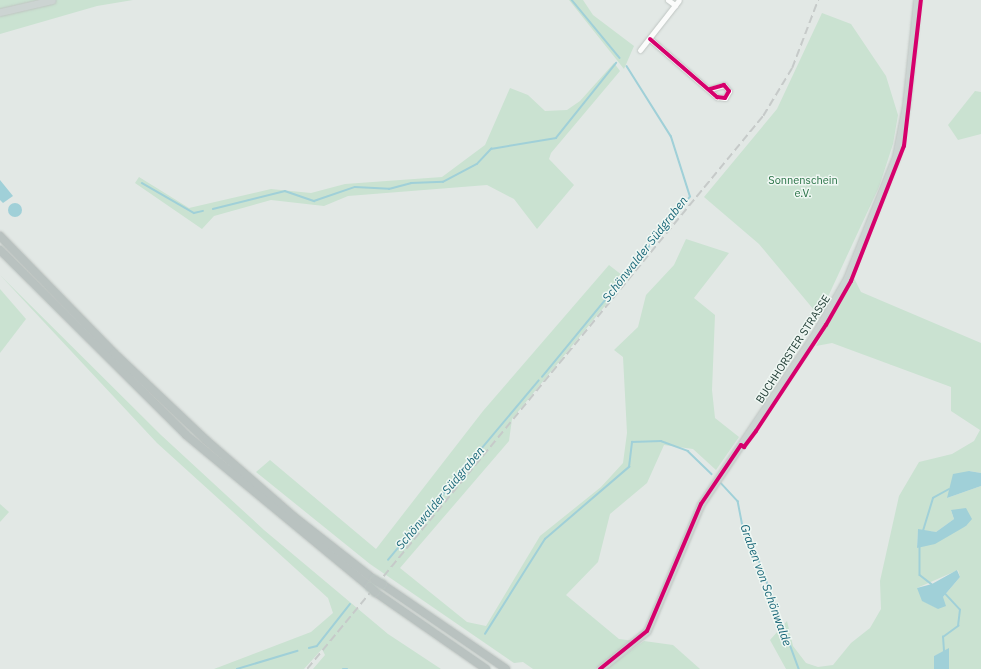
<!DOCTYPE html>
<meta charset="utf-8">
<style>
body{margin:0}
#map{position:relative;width:981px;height:669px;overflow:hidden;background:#e2e8e5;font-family:"IBM Plex Sans",sans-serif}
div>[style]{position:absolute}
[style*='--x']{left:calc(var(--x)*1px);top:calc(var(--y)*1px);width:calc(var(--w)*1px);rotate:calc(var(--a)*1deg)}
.green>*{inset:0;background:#cae2d1}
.water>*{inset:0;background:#a0d0d8}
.round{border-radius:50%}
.stream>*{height:1.5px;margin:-0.75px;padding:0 0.75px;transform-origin:0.75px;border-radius:0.75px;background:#a0d0d8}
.roads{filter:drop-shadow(0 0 1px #bfc5c2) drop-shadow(0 0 1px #bfc5c2)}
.minor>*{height:5px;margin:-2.5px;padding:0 2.5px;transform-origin:2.5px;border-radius:2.5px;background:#fbfcfb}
.major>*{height:7px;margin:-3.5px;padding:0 3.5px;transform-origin:3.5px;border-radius:3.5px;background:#ccd4d2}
.highway>*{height:8px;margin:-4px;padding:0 4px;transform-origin:4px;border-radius:4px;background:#b9c2c0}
.rail>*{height:1.5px;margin-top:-0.75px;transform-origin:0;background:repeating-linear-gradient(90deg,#c6cac9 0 8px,transparent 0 12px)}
.bridges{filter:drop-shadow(0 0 1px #bbc5c1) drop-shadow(0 0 1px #bbc5c1)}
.highway-bridge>*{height:8px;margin:-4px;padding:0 4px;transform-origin:4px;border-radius:4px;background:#b9c2c0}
.cycleway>*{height:4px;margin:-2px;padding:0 2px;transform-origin:2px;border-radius:2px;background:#d6006c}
span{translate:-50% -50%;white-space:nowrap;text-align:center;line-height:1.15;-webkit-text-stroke:3px #eff7f3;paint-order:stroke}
.park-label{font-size:11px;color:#297246}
.street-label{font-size:11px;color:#1f3b33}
.water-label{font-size:12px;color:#196778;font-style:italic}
</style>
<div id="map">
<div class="green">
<i style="clip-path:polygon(0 0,133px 0,97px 6px,0 34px)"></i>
<i style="clip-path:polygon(569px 0,583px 0,593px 15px,634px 46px,624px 69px)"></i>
<i style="clip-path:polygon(822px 13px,851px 24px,886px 76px,898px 115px,893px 144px,879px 187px,819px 316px,759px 244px,704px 197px,777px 109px)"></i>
<i style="clip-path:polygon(614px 63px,620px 71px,551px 153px,549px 159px,574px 185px,537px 229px,514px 199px,487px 185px,348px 196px,324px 206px,271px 200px,214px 216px,202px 229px,135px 183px,139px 177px,189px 208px,271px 189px,311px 193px,345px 184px,442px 177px,485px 145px,510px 88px,528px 95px,545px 111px,567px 110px,580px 101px)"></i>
<i style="clip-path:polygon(975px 91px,981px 92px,981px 134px,958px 140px,948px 125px)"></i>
<i style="clip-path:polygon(686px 239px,729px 253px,694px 298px,715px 315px,712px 390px,715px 418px,739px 437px,716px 470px,693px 449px,664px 445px,647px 483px,610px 514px,598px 562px,566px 595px,619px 639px,635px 641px,595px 669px,533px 669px,523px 662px,514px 663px,370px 564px,256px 472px,270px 460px,376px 549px,483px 411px,609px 265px,627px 279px,512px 419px,509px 441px,400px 568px,467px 622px,486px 626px,540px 536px,601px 487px,623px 463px,627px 433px,623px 357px,614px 350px,638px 327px,646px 295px,674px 265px)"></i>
<i style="clip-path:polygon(0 275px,161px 435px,264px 530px,388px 634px,441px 669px,313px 669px,325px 655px,322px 649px,304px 669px,214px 669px,311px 632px,333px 613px,328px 598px,157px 443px)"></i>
<i style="clip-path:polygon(evenodd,854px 278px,861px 292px,981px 343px,981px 473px,969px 471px,947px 498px,981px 486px,981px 669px,949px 669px,949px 649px,934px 656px,934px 669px,786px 669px,770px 640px,787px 621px,793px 646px,806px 663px,818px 667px,833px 665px,851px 643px,870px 628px,881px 609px,880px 581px,899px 496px,919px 462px,952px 454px,974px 441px,980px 430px,951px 411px,951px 387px,832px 343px,816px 346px,854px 278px,951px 510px,966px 526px,917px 548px,918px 530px,936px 532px,954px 519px,951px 510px,854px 278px,958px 570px,960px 577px,943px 597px,917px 588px,958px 570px)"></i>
<i style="clip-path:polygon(0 289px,26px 319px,0 353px)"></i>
<i style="clip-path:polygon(0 504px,9px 512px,0 522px)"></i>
<i style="clip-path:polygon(644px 641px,673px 645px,700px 669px,606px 669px)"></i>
</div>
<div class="water">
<i style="clip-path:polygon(0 180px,13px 196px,3px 203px,0 200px)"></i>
<i class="round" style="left:8px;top:203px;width:14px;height:14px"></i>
<i style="clip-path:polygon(969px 471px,981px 473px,981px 486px,947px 498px,953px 474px)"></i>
<i style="clip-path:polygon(966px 508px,972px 519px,966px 526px,935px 544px,917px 548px,918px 529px,936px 532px,954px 519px,951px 510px)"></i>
<i style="clip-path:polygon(957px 570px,960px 577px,943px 597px,946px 606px,938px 609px,922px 601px,917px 588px,932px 584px)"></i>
<i style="clip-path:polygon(949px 648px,949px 669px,934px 669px,934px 656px)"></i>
</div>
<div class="stream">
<i style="--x:572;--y:0;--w:75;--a:50.4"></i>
<i style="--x:142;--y:183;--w:60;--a:30"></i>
<i style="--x:194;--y:213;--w:9;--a:-13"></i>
<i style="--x:213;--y:209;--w:74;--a:-14"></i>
<i style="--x:285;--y:191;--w:31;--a:19"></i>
<i style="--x:314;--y:201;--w:43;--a:-18.9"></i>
<i style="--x:355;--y:187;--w:34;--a:3"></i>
<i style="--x:389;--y:189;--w:23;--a:-15"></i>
<i style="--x:411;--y:183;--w:32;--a:-2"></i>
<i style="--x:443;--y:182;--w:38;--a:-28"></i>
<i style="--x:477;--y:164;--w:21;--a:-47"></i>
<i style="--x:491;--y:149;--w:66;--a:-9.6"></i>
<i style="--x:556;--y:138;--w:96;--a:-51.3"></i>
<i style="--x:542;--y:377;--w:233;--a:-50.6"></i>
<i style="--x:690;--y:197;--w:63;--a:-107.6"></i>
<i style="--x:671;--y:137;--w:83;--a:-122.2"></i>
<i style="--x:721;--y:483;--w:25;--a:47"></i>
<i style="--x:738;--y:501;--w:31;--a:79"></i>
<i style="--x:744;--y:531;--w:33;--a:63"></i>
<i style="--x:759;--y:560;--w:116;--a:69.8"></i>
<i style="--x:923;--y:531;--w:34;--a:-73"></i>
<i style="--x:933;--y:498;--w:18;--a:-29"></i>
<i style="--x:920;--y:546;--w:29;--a:90"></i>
<i style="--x:920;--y:575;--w:16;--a:38"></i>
<i style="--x:388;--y:560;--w:234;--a:-50"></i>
<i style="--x:485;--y:634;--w:112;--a:-57.7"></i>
<i style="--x:545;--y:539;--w:111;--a:-40.6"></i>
<i style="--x:629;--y:467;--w:25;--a:-83"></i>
<i style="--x:632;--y:442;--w:29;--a:-2"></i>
<i style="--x:661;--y:441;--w:29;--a:20"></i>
<i style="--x:688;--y:451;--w:33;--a:44"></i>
<i style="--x:309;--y:648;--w:8;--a:-14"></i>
<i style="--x:317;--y:646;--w:53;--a:-51.8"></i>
<i style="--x:944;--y:651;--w:14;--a:-94"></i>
<i style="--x:943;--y:637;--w:19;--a:-36"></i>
<i style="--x:958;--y:626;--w:16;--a:-83"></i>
<i style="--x:960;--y:610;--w:23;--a:-133"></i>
<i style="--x:237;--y:669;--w:63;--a:-16.7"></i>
<i style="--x:343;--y:669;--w:4;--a:0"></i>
</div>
<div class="roads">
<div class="minor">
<i style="--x:668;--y:0;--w:9;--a:36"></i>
<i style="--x:650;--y:39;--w:89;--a:40.9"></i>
<i style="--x:717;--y:97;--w:8;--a:7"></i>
<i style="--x:725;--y:98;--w:8;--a:-60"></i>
<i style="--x:729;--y:91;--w:8;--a:-130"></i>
<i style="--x:724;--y:85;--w:15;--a:164"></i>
<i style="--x:640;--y:50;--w:63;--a:-52"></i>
</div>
<div class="major">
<i style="--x:0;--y:12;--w:53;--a:-13"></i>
<i style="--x:600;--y:669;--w:60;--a:-39"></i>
<i style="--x:647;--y:631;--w:138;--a:-67"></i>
<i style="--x:701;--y:504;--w:207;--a:-56.2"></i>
<i style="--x:816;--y:332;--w:62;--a:-60.1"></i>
<i style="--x:847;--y:278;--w:131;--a:-68.1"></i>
<i style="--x:896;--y:156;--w:52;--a:-78.9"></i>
<i style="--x:906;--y:105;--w:106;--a:-84"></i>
</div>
<div class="highway">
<i style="--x:0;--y:236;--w:163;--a:45.7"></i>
<i style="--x:114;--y:353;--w:127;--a:43.4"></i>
<i style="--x:206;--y:440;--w:116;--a:41.1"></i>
<i style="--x:293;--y:516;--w:104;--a:38"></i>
<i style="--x:0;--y:250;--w:262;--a:44.8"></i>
<i style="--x:186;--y:435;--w:239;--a:39.6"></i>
<i style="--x:382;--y:584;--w:150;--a:34.4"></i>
<i style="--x:375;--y:592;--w:135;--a:34.7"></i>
</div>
</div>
<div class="rail">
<i style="--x:307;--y:669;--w:717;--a:-50.49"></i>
<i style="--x:763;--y:116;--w:56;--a:-58.9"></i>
<i style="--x:792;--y:68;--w:73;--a:-69.1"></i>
</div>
<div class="bridges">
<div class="highway-bridge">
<i style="--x:375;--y:580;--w:8;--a:30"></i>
<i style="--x:370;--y:587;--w:7;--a:45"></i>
</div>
</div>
<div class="cycleway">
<i style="--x:650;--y:39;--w:89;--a:40.9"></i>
<i style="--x:717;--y:97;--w:8;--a:7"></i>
<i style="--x:725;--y:98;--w:8;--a:-60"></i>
<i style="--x:729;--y:91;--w:8;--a:-130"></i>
<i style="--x:724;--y:85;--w:15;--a:164"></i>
<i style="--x:600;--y:669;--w:60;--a:-39"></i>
<i style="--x:647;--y:631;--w:138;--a:-67"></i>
<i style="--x:701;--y:504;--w:71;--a:-55.9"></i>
<i style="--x:741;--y:445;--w:4;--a:34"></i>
<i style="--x:744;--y:447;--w:20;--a:-53"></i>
<i style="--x:756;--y:431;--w:127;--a:-56.6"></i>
<i style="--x:826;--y:325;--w:51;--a:-60.4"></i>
<i style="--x:851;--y:281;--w:145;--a:-68.6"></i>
<i style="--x:904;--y:146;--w:147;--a:-83.4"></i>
</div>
<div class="park-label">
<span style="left:803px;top:187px">Sonnenschein<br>e.V.</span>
</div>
<div class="street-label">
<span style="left:793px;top:349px;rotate:-57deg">BUCHHORSTER STRASSE</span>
</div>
<div class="water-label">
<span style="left:645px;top:249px;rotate:-52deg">Schönwalder Südgraben</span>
<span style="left:440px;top:498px;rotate:-50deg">Schönwalder Südgraben</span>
<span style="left:766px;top:585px;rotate:70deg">Graben von Schönwalde</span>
</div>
</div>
